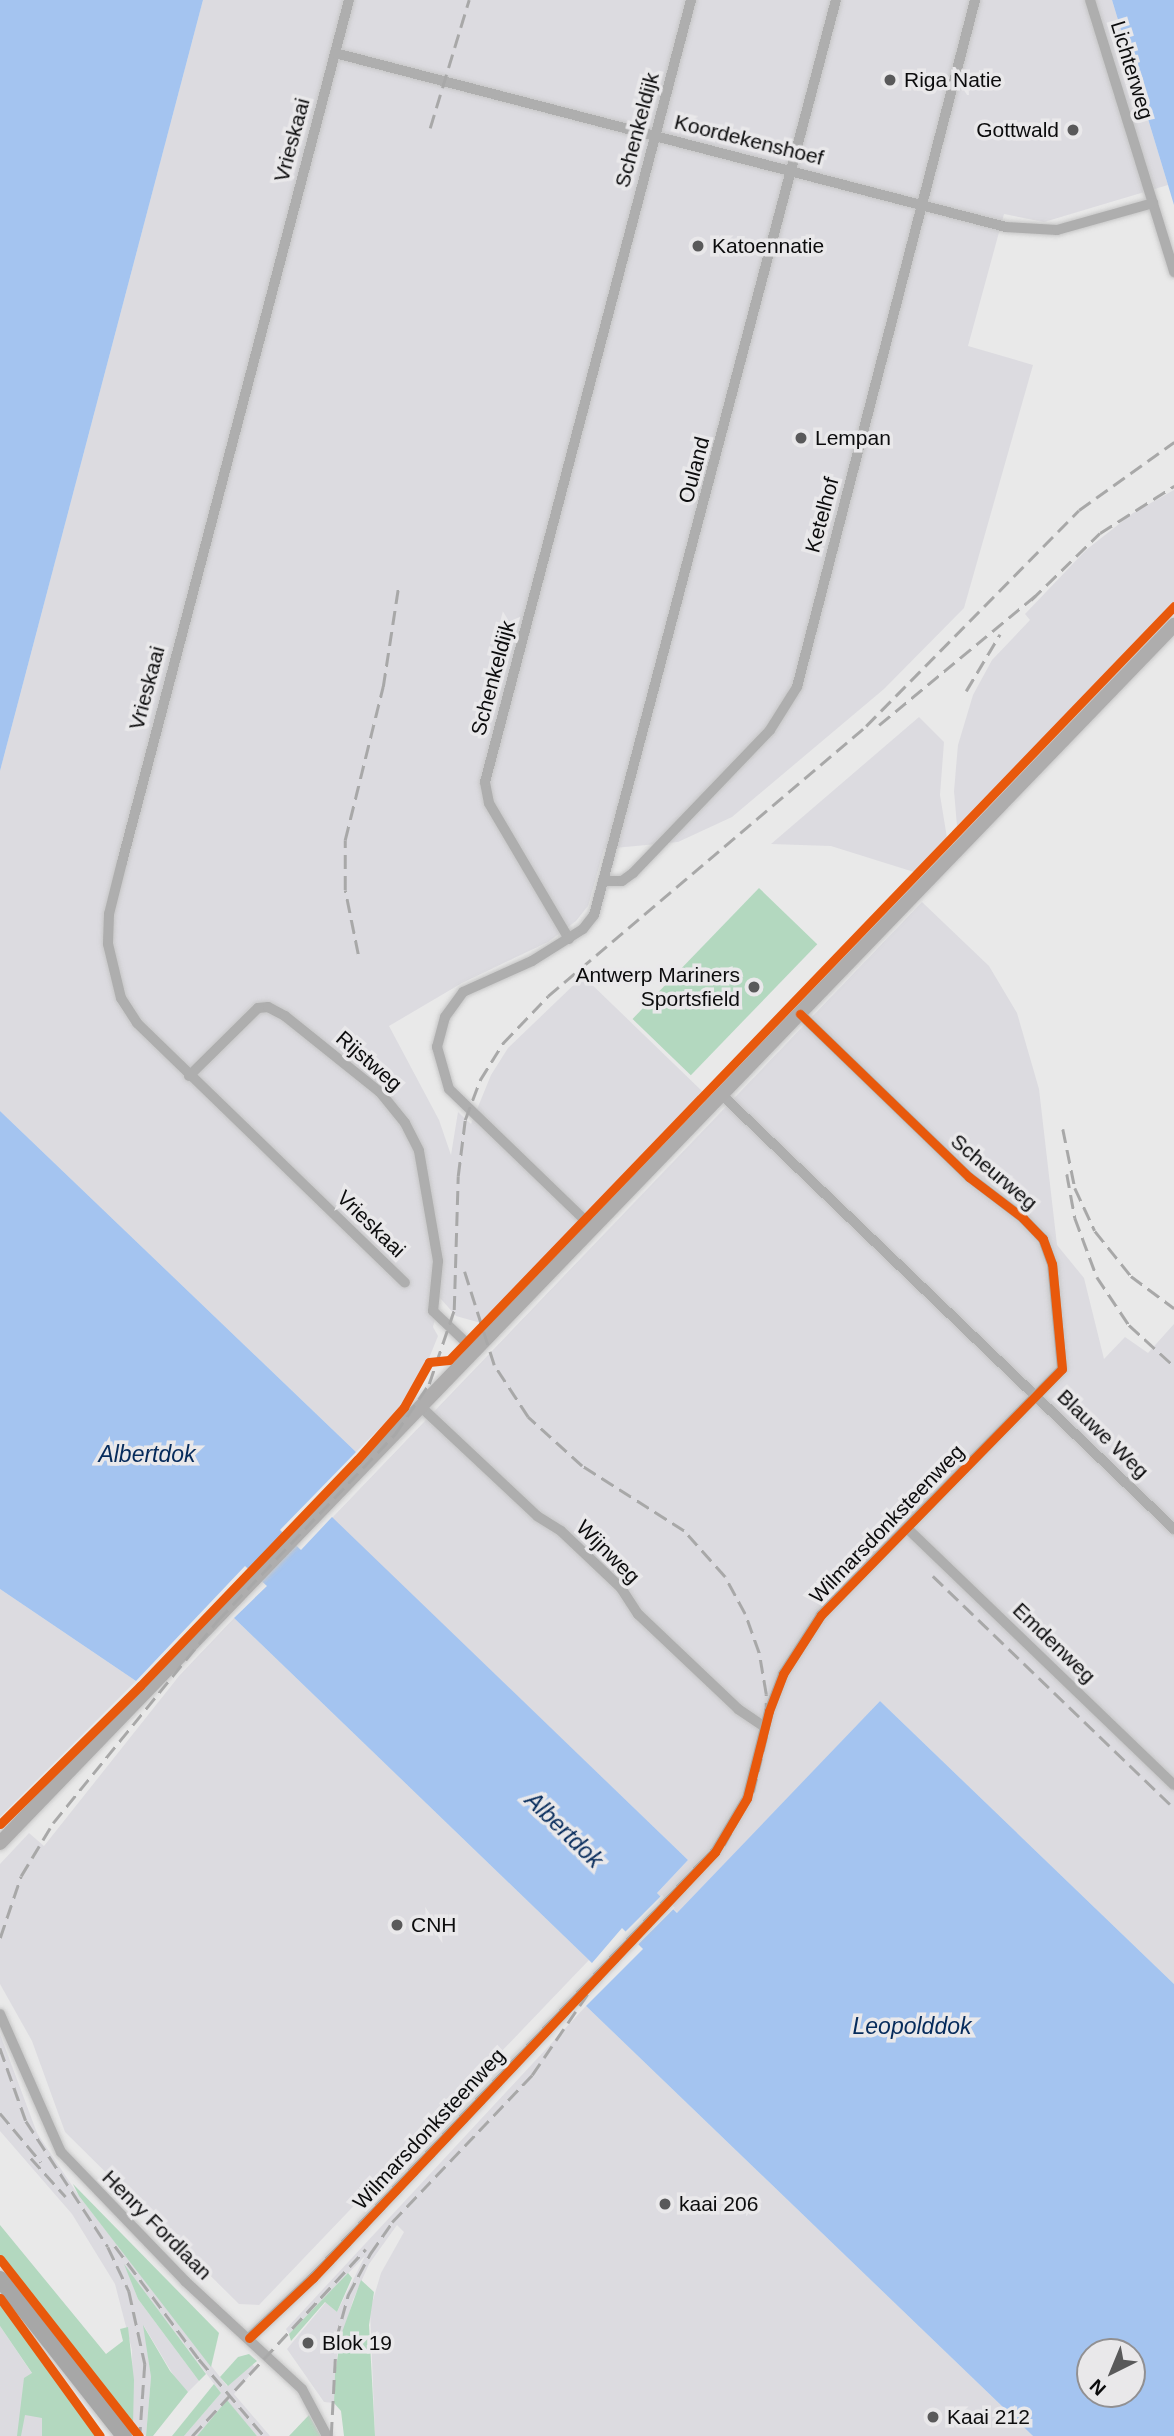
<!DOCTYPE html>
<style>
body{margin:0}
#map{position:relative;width:1174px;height:2436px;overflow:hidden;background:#e9e9e9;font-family:Arial,sans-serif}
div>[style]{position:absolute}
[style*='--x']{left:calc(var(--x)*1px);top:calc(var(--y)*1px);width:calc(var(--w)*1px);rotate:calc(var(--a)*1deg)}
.built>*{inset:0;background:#dcdbe0}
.green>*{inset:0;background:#b3d8bf;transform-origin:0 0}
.water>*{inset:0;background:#a4c4f0}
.pier>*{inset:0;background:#e9e9e9;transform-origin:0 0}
.roads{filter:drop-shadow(0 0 2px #c6c6c6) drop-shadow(0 0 2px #c6c6c6)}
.street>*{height:10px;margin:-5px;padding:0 5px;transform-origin:5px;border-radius:5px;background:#aeaeae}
.secondary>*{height:14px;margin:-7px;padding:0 7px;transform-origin:7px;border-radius:7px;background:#aeadad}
.primary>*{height:16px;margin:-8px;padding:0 8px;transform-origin:8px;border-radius:8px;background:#a7a7a7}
.rail>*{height:2.5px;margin-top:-1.25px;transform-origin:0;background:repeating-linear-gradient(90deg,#a8a8a8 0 14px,transparent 0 21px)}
.cycleway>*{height:9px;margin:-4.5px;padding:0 4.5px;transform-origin:4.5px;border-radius:4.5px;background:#e8590c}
.dots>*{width:19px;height:19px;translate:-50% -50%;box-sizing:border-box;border:4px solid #e9e8ea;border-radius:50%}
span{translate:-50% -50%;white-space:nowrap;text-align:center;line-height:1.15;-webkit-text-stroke:7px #e9e8ea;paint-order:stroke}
.street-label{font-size:21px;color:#0c0c0d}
.poi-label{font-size:21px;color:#0c0c0d}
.left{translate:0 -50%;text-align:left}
.right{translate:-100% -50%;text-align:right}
.water-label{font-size:23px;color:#062b5b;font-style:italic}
.north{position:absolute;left:1076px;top:2338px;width:70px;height:70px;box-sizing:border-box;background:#e9e8ea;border:2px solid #919092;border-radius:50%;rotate:223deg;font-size:19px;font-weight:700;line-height:28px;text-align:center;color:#0c0c0d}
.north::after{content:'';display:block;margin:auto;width:24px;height:32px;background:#59595a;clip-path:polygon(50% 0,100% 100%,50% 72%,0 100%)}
</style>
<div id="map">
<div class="built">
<i style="clip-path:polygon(203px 0,1112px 0,1168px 185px,1044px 222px,1004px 214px,968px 346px,1033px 365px,964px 608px,884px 689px,732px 817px,678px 842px,604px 849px,588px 906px,576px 921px,548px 942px,462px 983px,389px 1026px,439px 1120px,451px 1155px,458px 1112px,471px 1124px,491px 1075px,508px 1048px,583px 976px,703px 1092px,481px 1323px,456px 1316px,440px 1298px,433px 1327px,438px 1336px,423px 1373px,405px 1403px,356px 1452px,0 1111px,0 771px)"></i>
<i style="clip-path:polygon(1174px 490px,1174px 603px,957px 826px,954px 791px,958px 745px,973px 695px,992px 660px,1030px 620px,1025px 614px,1086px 550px,1133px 513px)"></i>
<i style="clip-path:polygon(919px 717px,944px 742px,940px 795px,947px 838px,914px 872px,831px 846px,771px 844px)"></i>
<i style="clip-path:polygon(922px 902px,989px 966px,1017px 1013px,1039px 1089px,1057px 1245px,1084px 1278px,1104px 1359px,1125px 1337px,1148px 1353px,1174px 1324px,1174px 1984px,880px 1701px,678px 1913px,657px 1893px,688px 1860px,332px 1518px)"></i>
<i style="clip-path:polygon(0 1589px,136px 1681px,0 1817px)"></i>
<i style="clip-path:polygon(234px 1618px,589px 1960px,259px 2305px,239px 2304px,65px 2132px,32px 2041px,0 1984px,0 1864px,29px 1833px,44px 1846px,179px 1676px)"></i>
<i style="clip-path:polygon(586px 2006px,1033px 2436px,375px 2436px,370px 2310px,381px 2273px,404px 2232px,397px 2225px,369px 2264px,353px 2300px,337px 2356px,334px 2403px,324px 2402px,287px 2349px,326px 2302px,337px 2312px,365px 2256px,289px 2334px,286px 2329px)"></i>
<i style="clip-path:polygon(0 2034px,37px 2133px,79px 2196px,227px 2386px,251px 2363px,256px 2368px,234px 2394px,270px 2436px,257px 2436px,227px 2401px,197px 2436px,184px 2436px,221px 2393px,126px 2267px,138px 2299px,199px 2381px,188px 2392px,178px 2383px,144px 2326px,151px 2377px,146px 2436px,133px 2426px,132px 2350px,115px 2284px,72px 2214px,0 2131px)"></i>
<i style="clip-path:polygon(0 2326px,74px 2436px,0 2436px)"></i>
</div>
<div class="green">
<i style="left:759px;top:888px;width:81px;height:182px;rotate:44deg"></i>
<i style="clip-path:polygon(73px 2184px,219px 2333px,211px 2367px,79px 2196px)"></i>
<i style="clip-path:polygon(0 2225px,106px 2354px,123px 2341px,120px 2329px,128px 2327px,134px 2380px,133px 2426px,0 2255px)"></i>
<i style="clip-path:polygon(124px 2264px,206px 2374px,199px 2381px,138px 2299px)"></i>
<i style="clip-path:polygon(348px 2273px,352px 2278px,337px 2312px,325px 2302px,291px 2341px,289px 2334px)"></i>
<i style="clip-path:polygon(361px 2280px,374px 2292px,369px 2325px,375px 2436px,344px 2436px,341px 2411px,334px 2403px,335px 2374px,341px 2335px)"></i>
<i style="clip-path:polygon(0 2302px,59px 2382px,96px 2436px,42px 2436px,42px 2418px,25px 2415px,21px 2436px,17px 2436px,24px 2378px,32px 2373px,0 2326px)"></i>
<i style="clip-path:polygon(143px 2325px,170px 2371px,188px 2392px,153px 2436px,146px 2436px,151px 2377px)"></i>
<i style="clip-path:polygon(249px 2354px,257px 2361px,228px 2386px,220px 2377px,238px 2357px)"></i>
<i style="clip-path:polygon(214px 2384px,221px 2393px,184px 2436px,172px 2436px)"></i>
<i style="clip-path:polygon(227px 2400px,257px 2436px,197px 2436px)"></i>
<i style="clip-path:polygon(309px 2415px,321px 2436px,289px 2436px)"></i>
</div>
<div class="water">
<i style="clip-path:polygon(0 0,203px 0,0 771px)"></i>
<i style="clip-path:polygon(1112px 0,1174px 0,1174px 205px,1168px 185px)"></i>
<i style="clip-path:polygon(evenodd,0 1111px,356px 1452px,280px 1530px,301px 1550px,332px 1517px,688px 1860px,657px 1893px,677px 1913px,880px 1701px,1174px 1984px,1174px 2436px,1033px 2436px,586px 2006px,643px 1949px,622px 1928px,592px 1963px,234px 1618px,267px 1586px,245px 1566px,136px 1681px,0 1589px,0 1111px,1090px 2352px,1132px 2352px,1132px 2394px,1090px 2394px,1090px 2352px)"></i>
</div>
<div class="pier">
<i style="left:662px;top:1895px;width:18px;height:54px;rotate:45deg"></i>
</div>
<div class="roads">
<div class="street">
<i style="--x:349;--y:0;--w:891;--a:104.75"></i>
<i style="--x:122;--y:862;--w:54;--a:104"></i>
<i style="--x:109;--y:914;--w:30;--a:92"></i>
<i style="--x:108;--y:944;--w:56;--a:76.5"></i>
<i style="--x:121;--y:998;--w:30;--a:57"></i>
<i style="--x:137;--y:1023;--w:373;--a:44.1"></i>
<i style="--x:1090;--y:0;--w:285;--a:72.8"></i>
<i style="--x:335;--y:53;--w:693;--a:14.54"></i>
<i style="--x:1006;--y:227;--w:51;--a:3.4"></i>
<i style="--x:1057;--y:230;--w:100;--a:-15.7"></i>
<i style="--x:606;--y:881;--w:16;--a:0"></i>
<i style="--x:622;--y:881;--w:14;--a:-36"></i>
<i style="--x:633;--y:873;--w:198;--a:-46.2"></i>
<i style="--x:770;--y:730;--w:51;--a:-57.9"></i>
<i style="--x:797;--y:687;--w:710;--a:-75.47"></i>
<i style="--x:569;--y:939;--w:158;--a:-120.5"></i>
<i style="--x:489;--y:803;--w:21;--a:-101"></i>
<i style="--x:485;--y:782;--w:809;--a:-75.24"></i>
<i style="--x:189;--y:1076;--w:97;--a:-44.6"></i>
<i style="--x:258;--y:1008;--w:10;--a:-6"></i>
<i style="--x:268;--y:1007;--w:19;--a:28"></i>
<i style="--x:285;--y:1016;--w:122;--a:38.7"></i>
<i style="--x:380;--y:1092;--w:40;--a:51"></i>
<i style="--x:405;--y:1123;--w:31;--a:63"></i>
<i style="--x:419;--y:1151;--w:112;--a:80.2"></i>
<i style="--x:438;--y:1261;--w:50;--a:95.7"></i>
<i style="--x:433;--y:1311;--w:58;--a:43.6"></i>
<i style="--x:722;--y:1095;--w:627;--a:43.84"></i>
<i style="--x:593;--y:1228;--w:200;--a:-136"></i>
<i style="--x:449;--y:1089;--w:44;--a:-105.9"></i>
<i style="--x:437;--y:1047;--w:31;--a:-75"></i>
<i style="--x:445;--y:1017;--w:31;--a:-54"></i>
<i style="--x:463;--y:992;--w:76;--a:-24.2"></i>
<i style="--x:532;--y:961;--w:60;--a:-32.1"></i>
<i style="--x:583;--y:929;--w:18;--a:-52"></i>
<i style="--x:594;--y:915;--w:946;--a:-75.19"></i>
<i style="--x:420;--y:1406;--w:161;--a:43.2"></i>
<i style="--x:537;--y:1516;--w:28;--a:32"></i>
<i style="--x:561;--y:1531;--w:83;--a:43.5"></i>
<i style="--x:621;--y:1588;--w:31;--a:57"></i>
<i style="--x:638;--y:1614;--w:138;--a:43.5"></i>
<i style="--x:738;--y:1709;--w:32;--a:34"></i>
<i style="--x:908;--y:1529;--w:369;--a:43.9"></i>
<i style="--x:0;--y:2014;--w:151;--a:66.2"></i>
<i style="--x:61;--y:2152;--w:179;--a:46.1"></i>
<i style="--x:185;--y:2281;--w:159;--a:42.7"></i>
<i style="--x:302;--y:2389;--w:53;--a:62"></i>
<i style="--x:249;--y:2338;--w:88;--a:-43.2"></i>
<i style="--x:313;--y:2278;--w:586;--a:-46.66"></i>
<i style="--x:715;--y:1852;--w:63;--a:-59.3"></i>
<i style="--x:747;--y:1798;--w:90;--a:-75.8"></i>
<i style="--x:769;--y:1711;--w:40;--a:-69"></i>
<i style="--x:783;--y:1674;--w:70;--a:-57.2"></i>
<i style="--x:821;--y:1615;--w:344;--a:-45.6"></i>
<i style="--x:1062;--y:1369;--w:105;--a:-95.4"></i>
<i style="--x:1052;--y:1264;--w:27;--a:-110"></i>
<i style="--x:1043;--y:1239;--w:29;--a:-134"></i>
<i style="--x:1023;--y:1218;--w:68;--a:-142.8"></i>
<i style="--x:969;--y:1177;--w:235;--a:-136"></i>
</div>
<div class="secondary">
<i style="--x:0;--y:1843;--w:1692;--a:-46.05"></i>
</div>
<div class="primary">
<i style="--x:0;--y:2279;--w:200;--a:51.7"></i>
</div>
</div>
<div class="rail">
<i style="--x:430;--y:128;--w:134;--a:-73.1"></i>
<i style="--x:1031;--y:600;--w:96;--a:-44.2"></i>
<i style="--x:1100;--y:533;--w:88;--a:-32.4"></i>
<i style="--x:966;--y:691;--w:66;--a:-59.2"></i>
<i style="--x:879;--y:725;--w:204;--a:-39.6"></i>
<i style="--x:358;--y:954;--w:65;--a:-101.5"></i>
<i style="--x:345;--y:890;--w:50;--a:-90"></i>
<i style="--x:345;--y:840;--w:158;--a:-76.1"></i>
<i style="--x:383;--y:687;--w:99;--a:-81.3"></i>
<i style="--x:1063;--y:1129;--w:60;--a:78.5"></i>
<i style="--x:1075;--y:1188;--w:47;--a:65.1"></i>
<i style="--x:1095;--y:1231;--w:58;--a:51.3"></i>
<i style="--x:1131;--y:1276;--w:54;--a:36.7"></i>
<i style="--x:1067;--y:1174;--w:45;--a:79.7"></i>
<i style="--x:1075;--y:1218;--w:63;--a:69.6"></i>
<i style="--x:1097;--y:1277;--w:58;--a:56.3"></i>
<i style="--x:1129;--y:1325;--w:61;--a:42.3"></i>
<i style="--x:933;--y:1576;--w:335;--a:43.9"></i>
<i style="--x:0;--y:1938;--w:65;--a:-71.3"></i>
<i style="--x:21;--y:1876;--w:62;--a:-58.9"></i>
<i style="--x:53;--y:1823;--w:262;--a:-50.9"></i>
<i style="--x:218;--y:1620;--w:257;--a:-46.4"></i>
<i style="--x:395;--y:1434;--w:60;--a:-55.8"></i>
<i style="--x:429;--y:1384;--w:78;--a:-71.3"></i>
<i style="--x:454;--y:1310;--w:134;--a:-88.3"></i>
<i style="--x:458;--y:1176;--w:56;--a:-82.9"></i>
<i style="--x:465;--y:1120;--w:43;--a:-69.4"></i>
<i style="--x:480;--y:1080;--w:44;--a:-58.1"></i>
<i style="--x:503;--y:1043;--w:65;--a:-46.2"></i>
<i style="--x:548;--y:996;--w:417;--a:-40.3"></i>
<i style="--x:866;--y:726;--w:303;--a:-45.4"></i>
<i style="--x:1079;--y:510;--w:117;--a:-35.6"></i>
<i style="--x:0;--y:2048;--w:77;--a:70.4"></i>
<i style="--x:26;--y:2121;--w:150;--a:56.9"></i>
<i style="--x:108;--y:2247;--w:49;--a:64.5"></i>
<i style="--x:129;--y:2291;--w:75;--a:77.6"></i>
<i style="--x:145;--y:2364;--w:72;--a:94"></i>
<i style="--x:0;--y:2113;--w:64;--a:50.1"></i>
<i style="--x:31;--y:2158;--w:52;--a:48.1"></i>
<i style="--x:115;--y:2246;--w:141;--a:53.4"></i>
<i style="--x:199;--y:2359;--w:101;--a:49.8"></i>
<i style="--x:192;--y:2436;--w:255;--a:-47.1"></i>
<i style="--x:331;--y:2436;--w:97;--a:-87"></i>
<i style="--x:336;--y:2339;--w:46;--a:-74.7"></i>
<i style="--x:348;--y:2295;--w:47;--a:-61.8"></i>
<i style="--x:370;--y:2254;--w:39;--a:-55"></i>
<i style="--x:392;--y:2222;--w:203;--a:-46.4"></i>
<i style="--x:532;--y:2075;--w:112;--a:-55.6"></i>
<i style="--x:595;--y:1983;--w:189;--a:-46.9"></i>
<i style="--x:724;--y:1845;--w:60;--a:-61.3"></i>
<i style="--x:753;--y:1792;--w:56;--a:-76.5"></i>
<i style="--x:766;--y:1738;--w:44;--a:-90"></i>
<i style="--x:766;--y:1694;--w:42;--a:-99.7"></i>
<i style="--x:759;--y:1653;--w:41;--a:-109.7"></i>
<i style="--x:745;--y:1614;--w:42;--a:-118.4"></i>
<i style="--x:725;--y:1577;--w:62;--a:-131.7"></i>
<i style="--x:684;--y:1531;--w:121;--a:-147.5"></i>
<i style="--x:582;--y:1466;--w:73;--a:-137.8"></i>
<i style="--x:528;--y:1417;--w:62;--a:-123.2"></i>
<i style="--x:494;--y:1365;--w:103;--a:-107.6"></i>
</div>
<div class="cycleway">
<i style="--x:0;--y:1824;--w:197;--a:-44.6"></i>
<i style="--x:140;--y:1686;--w:313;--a:-46.2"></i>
<i style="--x:357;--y:1460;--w:71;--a:-48.4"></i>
<i style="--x:404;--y:1407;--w:51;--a:-60.9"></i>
<i style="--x:429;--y:1362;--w:20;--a:-6"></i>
<i style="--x:449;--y:1360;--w:1046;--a:-46.12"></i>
<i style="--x:0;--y:2259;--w:225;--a:51.9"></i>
<i style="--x:0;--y:2298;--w:170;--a:54.1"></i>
<i style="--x:249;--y:2338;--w:88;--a:-43.2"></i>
<i style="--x:313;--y:2278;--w:586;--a:-46.66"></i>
<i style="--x:715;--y:1852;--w:63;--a:-59.3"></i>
<i style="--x:747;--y:1798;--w:90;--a:-75.8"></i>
<i style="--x:769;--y:1711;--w:40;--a:-69"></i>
<i style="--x:783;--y:1674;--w:70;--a:-57.2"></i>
<i style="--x:821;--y:1615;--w:344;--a:-45.6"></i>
<i style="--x:1062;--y:1369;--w:105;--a:-95.4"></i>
<i style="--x:1052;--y:1264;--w:27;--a:-110"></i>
<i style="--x:1043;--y:1239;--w:29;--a:-134"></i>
<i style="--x:1023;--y:1218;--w:68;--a:-142.8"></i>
<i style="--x:969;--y:1177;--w:235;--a:-136"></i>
</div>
<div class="dots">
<i style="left:890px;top:80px;background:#59595a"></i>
<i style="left:1073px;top:130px;background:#59595a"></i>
<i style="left:698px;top:246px;background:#59595a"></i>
<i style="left:801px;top:438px;background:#59595a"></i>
<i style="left:754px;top:987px;background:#59595a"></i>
<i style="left:397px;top:1925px;background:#59595a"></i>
<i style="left:665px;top:2204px;background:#59595a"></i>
<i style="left:308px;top:2343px;background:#59595a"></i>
<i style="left:933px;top:2417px;background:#59595a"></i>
</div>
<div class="street-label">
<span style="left:1132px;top:70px;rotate:73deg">Lichterweg</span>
<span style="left:637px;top:130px;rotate:-75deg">Schenkeldijk</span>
<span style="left:292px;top:140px;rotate:-75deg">Vrieskaai</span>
<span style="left:749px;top:140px;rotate:14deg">Koordekenshoef</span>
<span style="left:694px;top:470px;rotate:-75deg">Ouland</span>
<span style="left:822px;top:515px;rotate:-75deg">Ketelhof</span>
<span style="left:493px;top:678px;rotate:-75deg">Schenkeldijk</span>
<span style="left:147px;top:688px;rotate:-75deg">Vrieskaai</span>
<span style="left:369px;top:1061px;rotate:41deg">Rijstweg</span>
<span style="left:994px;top:1172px;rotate:40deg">Scheurweg</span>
<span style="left:371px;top:1224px;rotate:44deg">Vrieskaai</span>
<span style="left:1103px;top:1434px;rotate:44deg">Blauwe Weg</span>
<span style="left:887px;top:1524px;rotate:-46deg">Wilmarsdonksteenweg</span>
<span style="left:608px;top:1552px;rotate:45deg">Wijnweg</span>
<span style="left:1054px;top:1643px;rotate:44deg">Emdenweg</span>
<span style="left:429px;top:2129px;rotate:-47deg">Wilmarsdonksteenweg</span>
<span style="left:157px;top:2225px;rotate:45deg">Henry Fordlaan</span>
</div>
<div class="poi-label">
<span class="left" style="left:904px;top:80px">Riga Natie</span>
<span class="right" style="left:1059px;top:130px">Gottwald</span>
<span class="left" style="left:712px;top:246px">Katoennatie</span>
<span class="left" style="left:815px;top:438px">Lempan</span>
<span class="right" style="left:740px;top:987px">Antwerp Mariners<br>Sportsfield</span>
<span class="left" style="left:411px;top:1925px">CNH</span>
<span class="left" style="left:679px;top:2204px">kaai 206</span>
<span class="left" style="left:322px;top:2343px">Blok 19</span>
<span class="left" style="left:947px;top:2417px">Kaai 212</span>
</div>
<div class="water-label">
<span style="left:147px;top:1454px">Albertdok</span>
<span style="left:564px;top:1830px;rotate:44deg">Albertdok</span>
<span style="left:912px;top:2026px">Leopolddok</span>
</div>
<div class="north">N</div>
</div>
